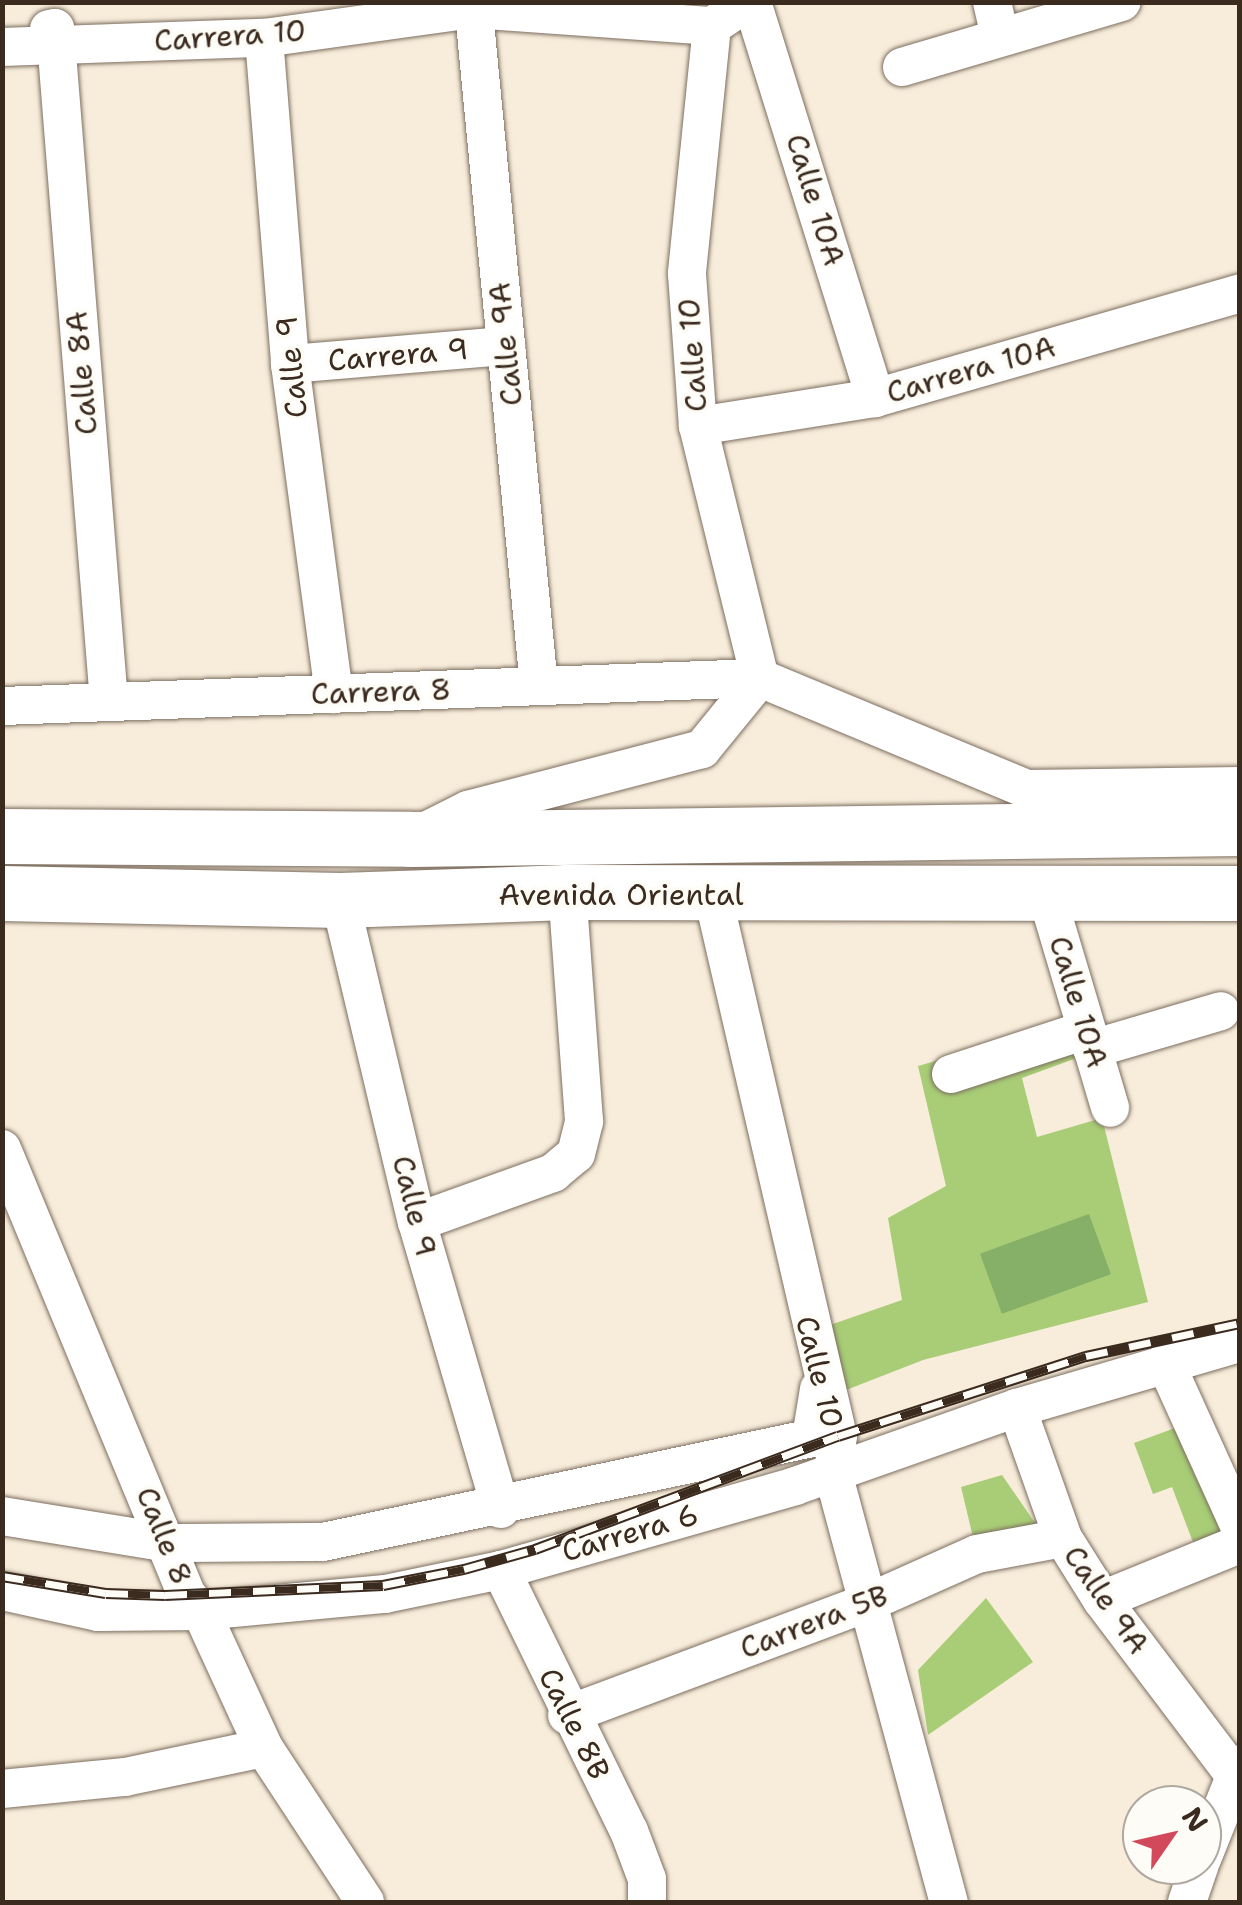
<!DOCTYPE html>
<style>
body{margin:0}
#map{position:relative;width:1242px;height:1905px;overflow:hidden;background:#f8eddb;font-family:"Shantell Sans",sans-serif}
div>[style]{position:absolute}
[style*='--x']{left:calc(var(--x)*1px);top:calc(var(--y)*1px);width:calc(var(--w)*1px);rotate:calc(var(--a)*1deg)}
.green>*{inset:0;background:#a8cd76}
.forest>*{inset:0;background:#86b067;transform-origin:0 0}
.roads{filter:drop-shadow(0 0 2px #7d6e60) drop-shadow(0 0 2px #7d6e60)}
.minor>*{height:38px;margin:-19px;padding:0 19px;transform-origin:19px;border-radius:19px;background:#fff}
.primary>*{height:55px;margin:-27.5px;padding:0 27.5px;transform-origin:27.5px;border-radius:27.5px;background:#fff}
.rail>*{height:11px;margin-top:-5.5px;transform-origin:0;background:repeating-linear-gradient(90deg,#fdfcf7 0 22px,#3b2a1e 0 44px);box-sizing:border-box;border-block:2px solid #3b2a1e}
span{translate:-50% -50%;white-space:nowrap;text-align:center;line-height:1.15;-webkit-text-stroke:8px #fdfcf7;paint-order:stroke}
.street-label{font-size:30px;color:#3b2a1e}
.frame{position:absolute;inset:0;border:5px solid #3b2a1e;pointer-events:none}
.north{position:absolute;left:1122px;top:1785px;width:100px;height:100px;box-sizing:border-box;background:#fdfcf7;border:2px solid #afa8a0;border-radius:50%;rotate:56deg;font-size:28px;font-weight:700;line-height:40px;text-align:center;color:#3b2a1e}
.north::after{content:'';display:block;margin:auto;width:35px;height:45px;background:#d1495b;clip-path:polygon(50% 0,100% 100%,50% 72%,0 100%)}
</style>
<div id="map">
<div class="green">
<i style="clip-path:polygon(1075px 1020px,1082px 1056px,1022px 1078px,1037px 1137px,1102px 1118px,1148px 1302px,923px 1360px,841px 1392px,830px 1325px,902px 1300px,888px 1218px,946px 1186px,918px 1066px)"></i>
<i style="clip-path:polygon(1197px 1420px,1239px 1530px,1199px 1558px,1172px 1487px,1153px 1494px,1134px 1443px)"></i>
<i style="clip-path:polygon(1002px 1475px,1044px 1536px,977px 1554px,961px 1487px)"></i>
<i style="clip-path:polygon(986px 1598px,1033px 1662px,928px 1735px,918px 1670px)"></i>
</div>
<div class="forest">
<i style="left:1089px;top:1214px;width:64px;height:116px;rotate:70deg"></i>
</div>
<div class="roads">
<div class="minor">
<i style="--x:473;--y:2;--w:687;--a:84.49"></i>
<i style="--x:752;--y:2;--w:415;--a:72.7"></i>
<i style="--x:992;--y:2;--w:36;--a:77"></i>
<i style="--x:712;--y:26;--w:249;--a:95.8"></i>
<i style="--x:687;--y:274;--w:152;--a:85.9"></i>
<i style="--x:698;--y:426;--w:260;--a:76.2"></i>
<i style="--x:49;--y:29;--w:6;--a:-9"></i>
<i style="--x:55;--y:28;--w:676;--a:85.42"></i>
<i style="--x:264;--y:38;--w:327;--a:85.4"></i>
<i style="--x:290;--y:364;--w:333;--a:82.4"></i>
<i style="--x:2;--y:47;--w:262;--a:-2"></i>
<i style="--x:264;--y:38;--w:211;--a:-7.9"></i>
<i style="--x:473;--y:9;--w:240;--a:4.1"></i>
<i style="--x:712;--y:26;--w:43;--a:-33.7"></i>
<i style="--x:902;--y:67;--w:229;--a:-16.5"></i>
<i style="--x:290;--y:364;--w:217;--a:-4.8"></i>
<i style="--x:698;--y:426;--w:179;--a:-9"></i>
<i style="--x:875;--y:398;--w:380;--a:-16"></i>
<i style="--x:2;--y:706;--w:759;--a:-2.12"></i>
<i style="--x:760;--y:678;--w:289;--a:22.6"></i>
<i style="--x:1027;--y:789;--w:57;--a:43.6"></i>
<i style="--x:1027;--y:789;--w:213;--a:-0.8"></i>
<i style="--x:420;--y:834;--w:54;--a:-26.6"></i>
<i style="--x:468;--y:810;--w:242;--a:-14.6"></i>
<i style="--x:702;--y:749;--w:92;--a:-50.8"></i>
<i style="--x:713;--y:896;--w:554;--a:76.97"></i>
<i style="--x:838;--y:1436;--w:37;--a:98"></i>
<i style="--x:833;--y:1473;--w:444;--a:74.9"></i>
<i style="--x:1047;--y:896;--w:221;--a:73.4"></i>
<i style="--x:340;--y:900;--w:331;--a:76.6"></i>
<i style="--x:417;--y:1222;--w:299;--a:73.7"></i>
<i style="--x:1092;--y:1049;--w:134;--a:-16.4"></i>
<i style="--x:951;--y:1074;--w:142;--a:-18.1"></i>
<i style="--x:2;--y:1149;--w:482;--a:67.5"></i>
<i style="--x:186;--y:1594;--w:23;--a:49"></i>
<i style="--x:201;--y:1611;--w:151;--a:65.3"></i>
<i style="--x:264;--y:1748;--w:184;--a:56.7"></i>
<i style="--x:417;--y:1222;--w:145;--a:-19.8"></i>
<i style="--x:553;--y:1173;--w:30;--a:-40"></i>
<i style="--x:576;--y:1154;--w:34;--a:-76"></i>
<i style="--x:584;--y:1121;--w:230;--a:-94.2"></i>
<i style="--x:1165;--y:1362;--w:181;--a:65.6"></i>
<i style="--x:1017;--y:1408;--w:138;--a:70.5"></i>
<i style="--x:1063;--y:1538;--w:73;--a:57.8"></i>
<i style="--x:1102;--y:1600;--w:217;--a:52.9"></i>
<i style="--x:2;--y:1516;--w:169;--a:9.2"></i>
<i style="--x:169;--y:1543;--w:154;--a:-0.4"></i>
<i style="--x:323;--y:1542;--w:499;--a:-12"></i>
<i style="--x:811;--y:1438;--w:50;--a:-80.7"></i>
<i style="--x:501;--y:1570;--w:291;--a:63.9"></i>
<i style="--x:629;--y:1831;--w:51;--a:69.4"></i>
<i style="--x:647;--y:1879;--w:23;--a:90"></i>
<i style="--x:2;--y:1591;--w:98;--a:12.3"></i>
<i style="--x:98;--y:1612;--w:103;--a:-0.6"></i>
<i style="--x:201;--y:1611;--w:185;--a:-5.3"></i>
<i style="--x:385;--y:1594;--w:118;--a:-11.7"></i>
<i style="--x:501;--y:1570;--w:306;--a:-15.9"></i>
<i style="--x:795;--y:1486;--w:235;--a:-19.4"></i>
<i style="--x:1017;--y:1408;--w:232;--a:-16.3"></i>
<i style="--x:1102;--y:1600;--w:149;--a:-22.1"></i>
<i style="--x:567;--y:1715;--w:320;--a:-20.5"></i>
<i style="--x:867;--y:1603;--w:120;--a:-24"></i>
<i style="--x:977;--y:1554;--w:87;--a:-10.5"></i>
<i style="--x:2;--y:1789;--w:124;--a:-5.6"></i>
<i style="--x:125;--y:1777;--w:142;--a:-11.8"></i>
<i style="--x:1202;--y:1859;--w:102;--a:-68.2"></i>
<i style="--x:1187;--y:1902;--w:39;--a:-71"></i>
</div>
<div class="primary">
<i style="--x:2;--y:836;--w:408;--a:0.4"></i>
<i style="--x:410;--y:839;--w:830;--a:-0.76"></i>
<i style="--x:2;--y:893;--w:338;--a:1.2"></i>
<i style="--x:340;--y:900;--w:227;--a:-2"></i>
<i style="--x:567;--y:892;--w:673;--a:0.09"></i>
</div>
</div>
<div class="rail">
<i style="--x:2;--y:1576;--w:105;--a:9.3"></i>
<i style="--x:106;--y:1593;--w:59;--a:1.9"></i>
<i style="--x:165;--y:1595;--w:218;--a:-2.6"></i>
<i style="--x:383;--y:1585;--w:83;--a:-11.2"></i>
<i style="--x:464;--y:1569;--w:74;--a:-15.7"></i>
<i style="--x:535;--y:1549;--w:323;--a:-20.5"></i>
<i style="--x:838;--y:1436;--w:261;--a:-17.9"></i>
<i style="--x:1086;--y:1356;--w:157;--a:-12.1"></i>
</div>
<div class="street-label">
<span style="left:230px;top:36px;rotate:-4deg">Carrera 10</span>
<span style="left:815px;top:200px;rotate:73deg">Calle 10A</span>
<span style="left:506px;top:344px;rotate:-96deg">Calle 9A</span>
<span style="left:398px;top:355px;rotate:-5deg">Carrera 9</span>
<span style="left:693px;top:355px;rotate:-94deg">Calle 10</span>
<span style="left:292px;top:367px;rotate:-96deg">Calle 9</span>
<span style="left:971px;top:370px;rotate:-16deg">Carrera 10A</span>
<span style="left:82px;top:373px;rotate:-95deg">Calle 8A</span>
<span style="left:381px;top:692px;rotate:-2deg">Carrera 8</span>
<span style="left:621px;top:895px">Avenida Oriental</span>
<span style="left:1078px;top:1002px;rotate:73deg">Calle 10A</span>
<span style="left:414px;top:1206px;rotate:76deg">Calle 9</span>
<span style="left:819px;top:1372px;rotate:76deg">Calle 10</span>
<span style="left:630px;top:1533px;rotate:-16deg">Carrera 6</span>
<span style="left:164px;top:1536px;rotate:68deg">Calle 8</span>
<span style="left:1106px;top:1600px;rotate:55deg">Calle 9A</span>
<span style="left:814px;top:1622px;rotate:-21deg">Carrera 5B</span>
<span style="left:574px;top:1724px;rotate:63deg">Calle 8B</span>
</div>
<div class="frame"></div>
<div class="north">N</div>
</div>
